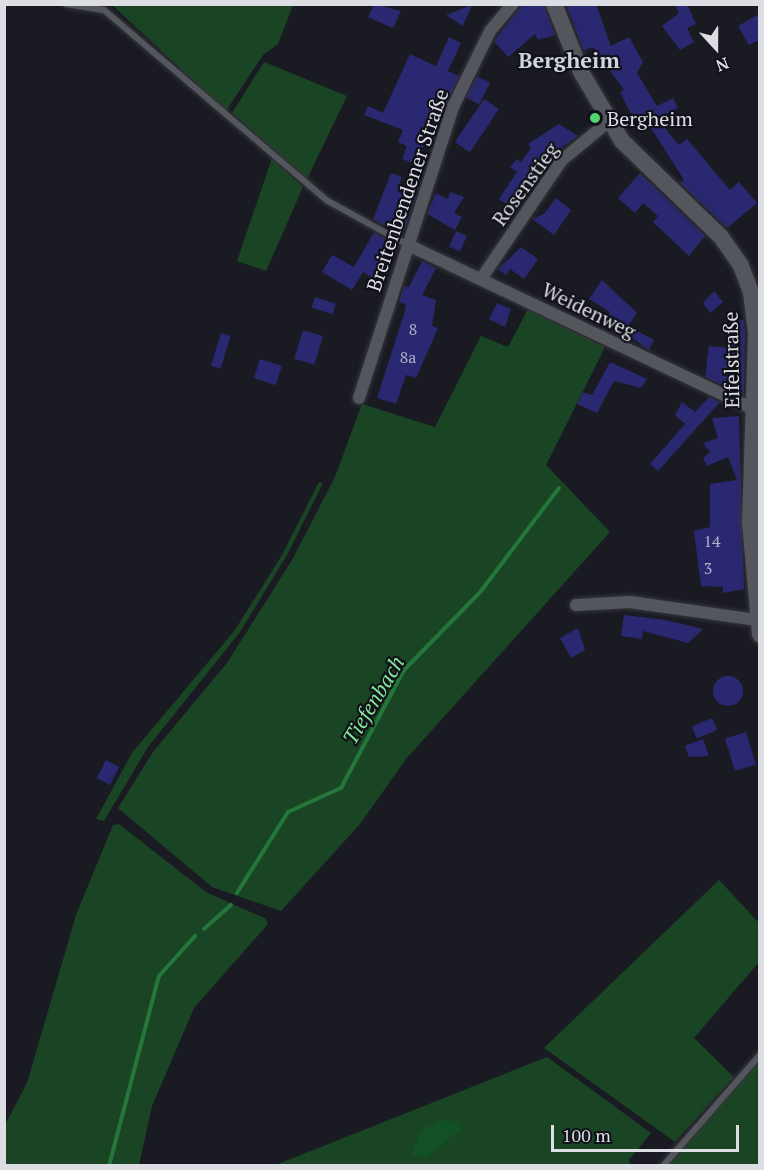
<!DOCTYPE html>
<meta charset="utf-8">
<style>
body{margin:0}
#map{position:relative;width:764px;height:1170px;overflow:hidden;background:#1a1b22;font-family:"PT Serif",serif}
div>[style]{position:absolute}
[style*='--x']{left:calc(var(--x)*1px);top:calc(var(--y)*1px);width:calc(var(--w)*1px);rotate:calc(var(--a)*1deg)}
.green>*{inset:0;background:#1a4524}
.forest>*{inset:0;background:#115124}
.stream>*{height:4px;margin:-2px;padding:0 2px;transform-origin:2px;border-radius:2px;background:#24763a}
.building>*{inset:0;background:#292870;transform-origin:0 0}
.round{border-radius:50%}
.roads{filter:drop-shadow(0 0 2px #35363b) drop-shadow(0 0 2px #35363b)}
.lane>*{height:6px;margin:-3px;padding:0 3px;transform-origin:3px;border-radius:3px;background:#54565e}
.street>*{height:12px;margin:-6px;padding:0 6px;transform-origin:6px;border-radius:6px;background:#54565e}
.secondary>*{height:16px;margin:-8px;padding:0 8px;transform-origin:8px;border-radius:8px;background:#54565e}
.dots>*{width:16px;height:16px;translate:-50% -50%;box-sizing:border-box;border:3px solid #111219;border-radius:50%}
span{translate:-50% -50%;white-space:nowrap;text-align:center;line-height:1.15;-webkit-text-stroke:4.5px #111219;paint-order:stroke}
.number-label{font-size:16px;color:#b0b0c6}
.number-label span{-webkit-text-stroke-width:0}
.poi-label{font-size:20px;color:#dddee3}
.left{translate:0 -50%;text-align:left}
.street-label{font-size:20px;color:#dddee3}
.water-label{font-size:21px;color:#83ea97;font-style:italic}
.quarter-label{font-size:22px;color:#d2d4dd;font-weight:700}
.frame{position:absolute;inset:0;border:6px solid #dddee3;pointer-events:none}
.north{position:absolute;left:686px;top:18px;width:60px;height:60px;-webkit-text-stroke:4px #111219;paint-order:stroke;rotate:159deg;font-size:16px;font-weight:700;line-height:24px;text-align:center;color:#dddee3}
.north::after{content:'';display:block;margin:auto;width:21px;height:27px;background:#dddee3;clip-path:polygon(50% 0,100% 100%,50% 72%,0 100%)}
.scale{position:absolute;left:551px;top:1125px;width:188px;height:27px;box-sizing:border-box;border:3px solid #dddee3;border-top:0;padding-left:8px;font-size:18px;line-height:21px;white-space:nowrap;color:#dddee3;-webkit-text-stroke:4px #111219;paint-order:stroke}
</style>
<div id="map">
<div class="green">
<i style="clip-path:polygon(111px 4px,293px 5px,278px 44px,263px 55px,226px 111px)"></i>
<i style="clip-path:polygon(264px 62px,347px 96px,307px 179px,232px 113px)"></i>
<i style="clip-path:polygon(272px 158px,303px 187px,266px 271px,237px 261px)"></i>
<i style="clip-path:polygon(528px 309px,605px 347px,546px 465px,610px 532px,406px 759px,360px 824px,281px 911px,212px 887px,118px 808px,153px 752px,227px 663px,292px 560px,335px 477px,362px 404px,435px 427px,481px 336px,508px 347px)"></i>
<i style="clip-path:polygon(319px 482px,323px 483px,287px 555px,240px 632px,148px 747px,104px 821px,96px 819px,132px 753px,235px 630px,282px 555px)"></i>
<i style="clip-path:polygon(119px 824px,206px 892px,266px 919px,268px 924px,194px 1008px,152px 1106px,139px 1165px,5px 1165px,5px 1125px,27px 1083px,76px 915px,113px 825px)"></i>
<i style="clip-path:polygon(719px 880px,759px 923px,759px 962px,694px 1038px,734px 1077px,675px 1142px,544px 1048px)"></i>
<i style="clip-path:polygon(547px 1057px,651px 1133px,629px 1160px,631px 1165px,273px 1166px)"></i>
<i style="clip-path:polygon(759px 1058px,759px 1165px,669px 1165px)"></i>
</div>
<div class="forest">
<i style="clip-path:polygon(440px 1120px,460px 1122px,460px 1130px,426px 1158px,411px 1154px,421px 1131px)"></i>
</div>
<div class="stream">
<i style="--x:237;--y:893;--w:96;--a:-57.8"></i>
<i style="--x:288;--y:812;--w:58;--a:-24.4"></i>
<i style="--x:341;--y:788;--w:134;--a:-61.9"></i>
<i style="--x:404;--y:670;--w:110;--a:-45.7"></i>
<i style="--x:481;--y:591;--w:129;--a:-52.9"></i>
<i style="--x:204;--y:929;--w:36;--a:-42"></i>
<i style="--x:109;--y:1166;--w:196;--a:-75.3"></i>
<i style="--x:159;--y:976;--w:54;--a:-48"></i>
</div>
<div class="building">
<i style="clip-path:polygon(374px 4px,401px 11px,393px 28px,368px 17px)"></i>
<i style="clip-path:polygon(523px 4px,544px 4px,555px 35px,538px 40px,535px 34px,508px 57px,494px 41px)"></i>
<i style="clip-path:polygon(566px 4px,596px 4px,611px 46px,629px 37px,643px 62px,637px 73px,657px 106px,673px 98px,678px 108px,659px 118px,668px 132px,679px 145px,687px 139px,730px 190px,739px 182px,757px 203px,727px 228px,680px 183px,684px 180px,642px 114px,636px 118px,630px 112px,620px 92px,624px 90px,593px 47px,584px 51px)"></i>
<i style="clip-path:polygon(675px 4px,687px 4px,696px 24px,687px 28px,694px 42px,680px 50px,662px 26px,679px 13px)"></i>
<i style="clip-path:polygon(472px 5px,463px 26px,446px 15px)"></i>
<i style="clip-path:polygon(759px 14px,759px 40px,749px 45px,738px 26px)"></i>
<i style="clip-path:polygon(449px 37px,461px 43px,448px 71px,459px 76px,439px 123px,430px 121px,418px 165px,402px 159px,407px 146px,398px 142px,403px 130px,364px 115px,368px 106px,383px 113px,410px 54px,436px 66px)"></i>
<i style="left:477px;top:76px;width:15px;height:24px;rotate:28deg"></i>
<i style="left:484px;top:99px;width:18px;height:52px;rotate:34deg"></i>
<i style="clip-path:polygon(559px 124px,578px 136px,542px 161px,517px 211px,499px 199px,517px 172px,510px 167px,517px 159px,521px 162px,531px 148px,528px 144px)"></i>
<i style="clip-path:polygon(391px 173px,402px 177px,399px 185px,416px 195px,404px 231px,397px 233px,373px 219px)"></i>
<i style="clip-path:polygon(640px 173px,705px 236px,689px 256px,653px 222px,658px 216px,643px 203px,635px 213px,618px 198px)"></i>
<i style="clip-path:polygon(450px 192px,464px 197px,454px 213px,462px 217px,455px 230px,427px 214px,436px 193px,448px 199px)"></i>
<i style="clip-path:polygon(556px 198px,571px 210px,554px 235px,532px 219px,544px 214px)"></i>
<i style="left:456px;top:231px;width:12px;height:17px;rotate:24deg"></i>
<i style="clip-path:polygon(374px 232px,393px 243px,373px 278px,363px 272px,352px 290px,322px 272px,332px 255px,354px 267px)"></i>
<i style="clip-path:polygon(521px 247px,538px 259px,524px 279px,510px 269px,506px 275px,498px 269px)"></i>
<i style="clip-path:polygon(422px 261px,436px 268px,422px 295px,436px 300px,432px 326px,438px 328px,416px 378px,406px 375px,396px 404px,377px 398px,405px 311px,406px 304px,399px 302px,404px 286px,409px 287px)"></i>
<i style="clip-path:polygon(602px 280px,637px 313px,628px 326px,654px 340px,649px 350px,605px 319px,610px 312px,589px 299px)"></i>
<i style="clip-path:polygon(714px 291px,723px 302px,710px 313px,703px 303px)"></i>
<i style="left:315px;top:297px;width:22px;height:11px;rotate:18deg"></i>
<i style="clip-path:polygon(497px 303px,511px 309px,505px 327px,489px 319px)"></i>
<i style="clip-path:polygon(744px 320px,745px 333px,744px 395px,705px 377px,709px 346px,730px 348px,730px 321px)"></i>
<i style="left:303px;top:330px;width:21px;height:30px;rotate:17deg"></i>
<i style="left:221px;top:333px;width:10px;height:34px;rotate:17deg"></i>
<i style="left:260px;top:359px;width:23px;height:20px;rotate:18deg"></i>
<i style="clip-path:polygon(610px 362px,647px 379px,641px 388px,614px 381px,597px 413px,577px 404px,583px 392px,592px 395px)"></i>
<i style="clip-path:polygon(709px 397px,720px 402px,658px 471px,650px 464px,685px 424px,675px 415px,682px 402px,695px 412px)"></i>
<i style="clip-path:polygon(739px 416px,744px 589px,723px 593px,723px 587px,701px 586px,694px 531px,710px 527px,710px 484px,737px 480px,728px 457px,707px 466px,703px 458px,710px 452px,703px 443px,718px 438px,712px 418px)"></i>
<i style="clip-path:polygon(624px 615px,666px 620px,703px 629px,688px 643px,643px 631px,642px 639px,621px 636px)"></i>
<i style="clip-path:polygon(578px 628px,585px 650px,571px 658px,560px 638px)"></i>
<i class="round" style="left:713px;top:676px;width:30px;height:30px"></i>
<i style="left:712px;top:718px;width:13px;height:22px;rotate:67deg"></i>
<i style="left:746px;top:732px;width:34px;height:22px;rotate:73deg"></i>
<i style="clip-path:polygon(703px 739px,709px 756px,689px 757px,685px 746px)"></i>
<i style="left:106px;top:760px;width:15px;height:20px;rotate:28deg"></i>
</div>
<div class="roads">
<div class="lane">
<i style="--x:66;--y:4;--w:38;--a:9"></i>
<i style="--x:104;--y:10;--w:294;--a:40.5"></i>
<i style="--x:328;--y:201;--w:91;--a:28.8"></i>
<i style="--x:663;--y:1166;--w:147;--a:-48.9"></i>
</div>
<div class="street">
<i style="--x:408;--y:245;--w:382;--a:25.4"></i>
<i style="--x:481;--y:279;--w:144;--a:-55.8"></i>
<i style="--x:562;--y:160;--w:61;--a:-39.7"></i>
<i style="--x:359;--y:398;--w:306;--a:-72.1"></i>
<i style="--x:453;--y:107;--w:85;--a:-64"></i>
<i style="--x:490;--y:31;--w:35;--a:-50"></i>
<i style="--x:576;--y:605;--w:54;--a:-3.2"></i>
<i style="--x:630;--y:602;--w:127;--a:8.1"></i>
</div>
<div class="secondary">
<i style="--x:554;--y:4;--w:73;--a:68.3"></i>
<i style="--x:581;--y:72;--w:80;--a:59.3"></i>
<i style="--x:622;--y:141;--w:138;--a:44.1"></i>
<i style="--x:721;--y:237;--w:35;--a:55"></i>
<i style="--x:741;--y:266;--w:28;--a:69"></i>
<i style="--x:751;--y:292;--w:41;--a:83"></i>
<i style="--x:756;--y:333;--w:189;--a:91.8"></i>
<i style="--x:750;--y:522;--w:113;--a:84.9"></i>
</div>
</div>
<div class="dots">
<i style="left:595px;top:118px;background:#52d673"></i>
</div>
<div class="number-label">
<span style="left:413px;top:329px">8</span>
<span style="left:408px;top:357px">8a</span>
<span style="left:712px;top:541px">14</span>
<span style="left:708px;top:568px">3</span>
</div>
<div class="poi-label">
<span class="left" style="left:607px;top:118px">Bergheim</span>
</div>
<div class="street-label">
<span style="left:525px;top:184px;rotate:-54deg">Rosenstieg</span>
<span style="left:407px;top:190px;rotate:-71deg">Breitenbendener Straße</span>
<span style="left:589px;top:310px;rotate:26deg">Weidenweg</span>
<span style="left:731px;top:360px;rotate:-91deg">Eifelstraße</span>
</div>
<div class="water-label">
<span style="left:373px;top:700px;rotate:-59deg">Tiefenbach</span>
</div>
<div class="quarter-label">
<span style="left:569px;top:60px">Bergheim</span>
</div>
<div class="frame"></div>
<div class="north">N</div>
<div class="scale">100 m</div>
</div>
